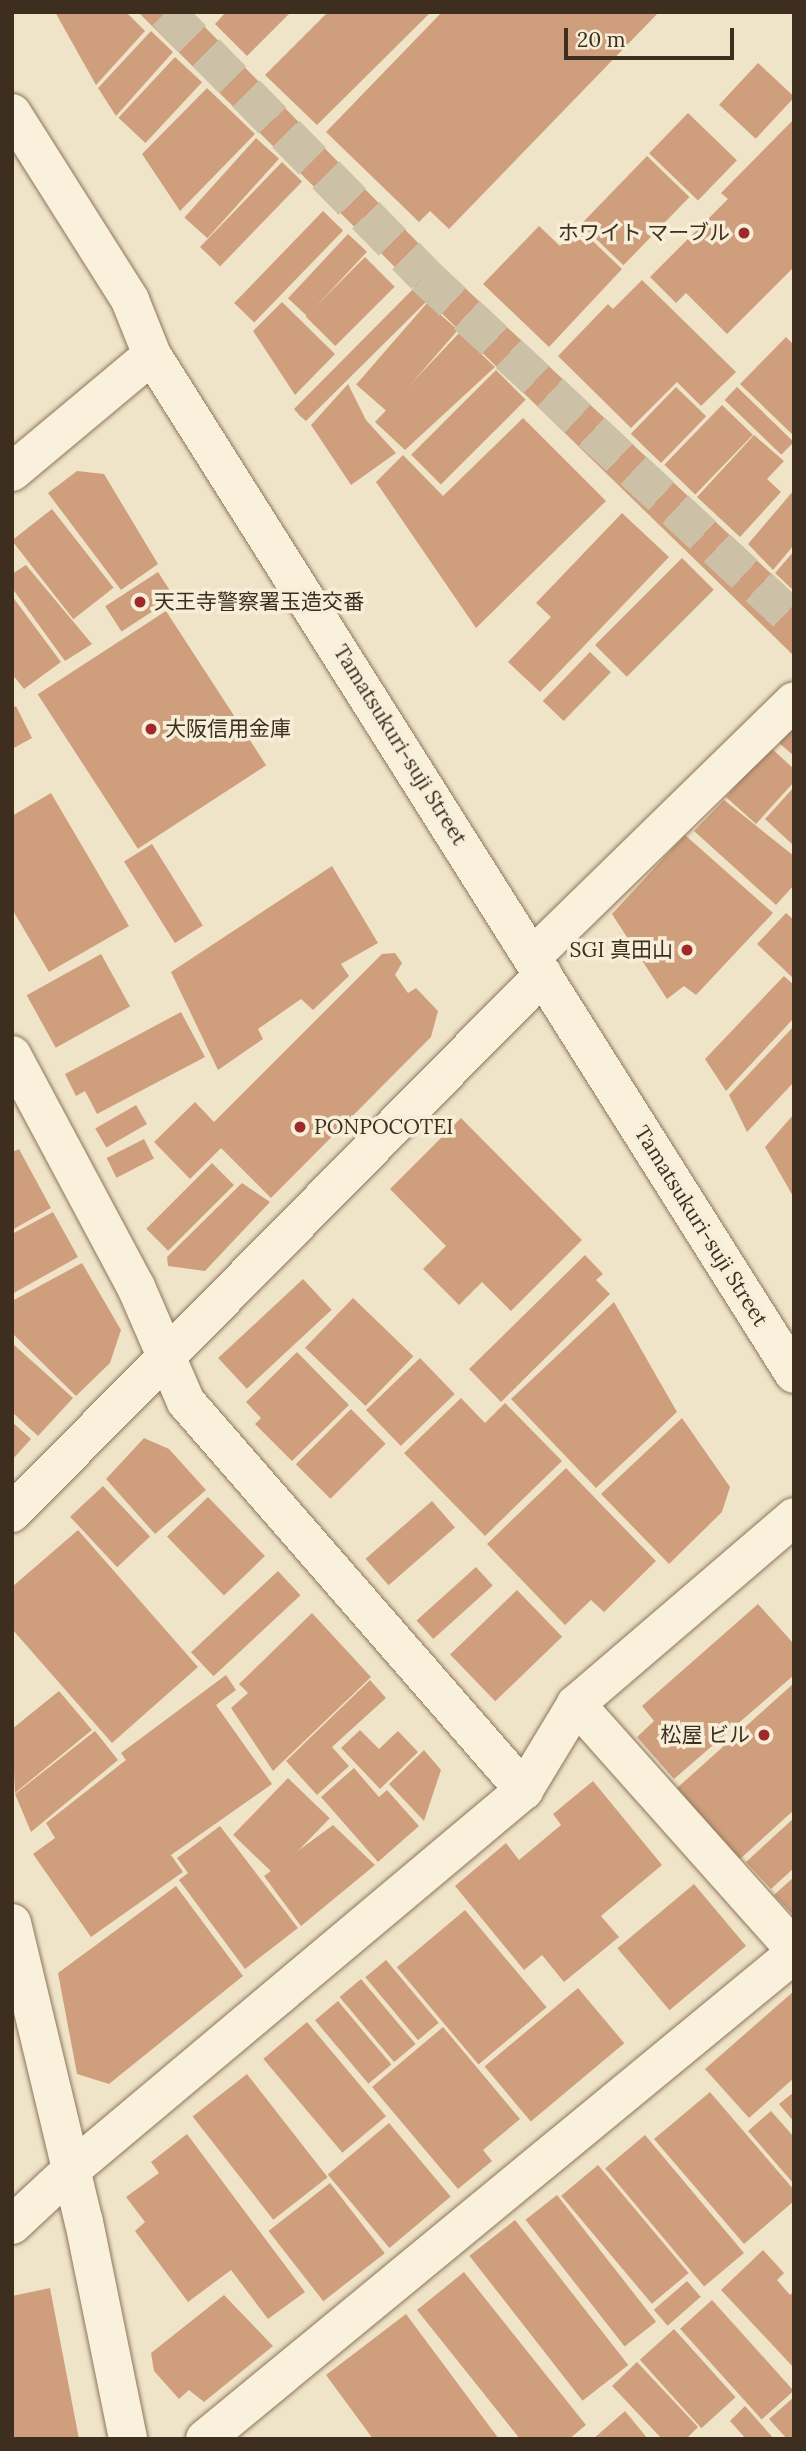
<!DOCTYPE html>
<meta charset="utf-8">
<style>
body{margin:0}
#map{position:relative;width:806px;height:2451px;overflow:hidden;background:#f0e4c8;font-family:Lora,"Noto Sans JP",serif}
div>[style]{position:absolute}
[style*='--x']{left:calc(var(--x)*1px);top:calc(var(--y)*1px);width:calc(var(--w)*1px);rotate:calc(var(--a)*1deg)}
.building>*{inset:0;background:#cf9f7d;transform-origin:0 0}
.street-tunnel>*{height:38px;margin-top:-19px;transform-origin:0;background:repeating-linear-gradient(90deg,#ccc0a6 0 38px,transparent 0 57px)}
.roads{filter:drop-shadow(0 0 2px #8d765c) drop-shadow(0 0 2px #8d765c)}
.street>*{height:38px;margin:-19px;padding:0 19px;transform-origin:19px;border-radius:19px;background:#faf1dc}
.secondary>*{height:38px;margin:-19px;padding:0 19px;transform-origin:19px;border-radius:19px;background:#faf1dc}
.dots>*{width:19px;height:19px;translate:-50% -50%;box-sizing:border-box;border:4px solid #f7eed8;border-radius:50%}
span{translate:-50% -50%;white-space:nowrap;text-align:center;line-height:1.15;-webkit-text-stroke:7px #f7eed8;paint-order:stroke}
.poi-label{font-size:21px;color:#3d2e20}
.right{translate:-100% -50%;text-align:right}
.left{translate:0 -50%;text-align:left}
.street-label{font-size:21px;color:#3d2e20}
.frame{position:absolute;inset:0;border:14px solid #3d2e20;pointer-events:none}
.scale{position:absolute;left:564px;top:28px;width:170px;height:32px;box-sizing:border-box;border:4px solid #3d2e20;border-top:0;padding-left:9px;font-size:21px;line-height:24px;white-space:nowrap;color:#3d2e20;-webkit-text-stroke:5px #f7eed8;paint-order:stroke}
</style>
<div id="map">
<div class="building">
<i style="clip-path:polygon(55px 12px,126px 12px,145px 31px,96px 85px)"></i>
<i style="clip-path:polygon(138px 12px,190px 12px,435px 260px,794px 595px,794px 656px,428px 300px,306px 421px,300px 416px,294px 409px,415px 287px)"></i>
<i style="clip-path:polygon(226px 12px,291px 12px,247px 56px,215px 24px)"></i>
<i style="clip-path:polygon(328px 12px,431px 12px,317px 125px,265px 75px)"></i>
<i style="clip-path:polygon(442px 12px,659px 12px,449px 229px,430px 211px,419px 222px,326px 132px)"></i>
<i style="clip-path:polygon(151px 31px,173px 52px,116px 116px,98px 88px)"></i>
<i style="left:175px;top:57px;width:37px;height:83px;rotate:43deg"></i>
<i style="left:758px;top:63px;width:50px;height:57px;rotate:43deg"></i>
<i style="clip-path:polygon(207px 88px,255px 134px,180px 211px,142px 154px)"></i>
<i style="left:688px;top:113px;width:68px;height:56px;rotate:44deg"></i>
<i style="clip-path:polygon(794px 119px,794px 267px,727px 334px,686px 293px,676px 303px,650px 277px,728px 199px,721px 193px)"></i>
<i style="left:256px;top:138px;width:31px;height:107px;rotate:42deg"></i>
<i style="left:647px;top:156px;width:59px;height:95px;rotate:44deg"></i>
<i style="left:282px;top:162px;width:28px;height:118px;rotate:44deg"></i>
<i style="left:323px;top:211px;width:28px;height:128px;rotate:44deg"></i>
<i style="clip-path:polygon(539px 226px,560px 246px,578px 227px,622px 269px,549px 347px,483px 284px)"></i>
<i style="left:348px;top:234px;width:26px;height:88px;rotate:43deg"></i>
<i style="left:365px;top:257px;width:42px;height:84px;rotate:45deg"></i>
<i style="clip-path:polygon(642px 280px,736px 372px,701px 406px,677px 382px,631px 428px,558px 356px,608px 304px,613px 309px)"></i>
<i style="clip-path:polygon(282px 302px,335px 354px,295px 395px,253px 331px)"></i>
<i style="left:427px;top:303px;width:41px;height:108px;rotate:41deg"></i>
<i style="clip-path:polygon(459px 333px,495px 367px,405px 450px,375px 422px)"></i>
<i style="clip-path:polygon(786px 337px,794px 345px,794px 436px,740px 384px)"></i>
<i style="left:496px;top:370px;width:42px;height:120px;rotate:45deg"></i>
<i style="clip-path:polygon(348px 384px,366px 420px,396px 453px,351px 485px,311px 425px)"></i>
<i style="left:676px;top:387px;width:42px;height:65px;rotate:44deg"></i>
<i style="left:737px;top:387px;width:79px;height:18px;rotate:44deg"></i>
<i style="left:722px;top:405px;width:43px;height:83px;rotate:44deg"></i>
<i style="clip-path:polygon(523px 418px,606px 501px,476px 628px,376px 482px,403px 455px,443px 496px)"></i>
<i style="clip-path:polygon(754px 435px,784px 461px,767px 479px,781px 492px,740px 537px,697px 497px)"></i>
<i style="clip-path:polygon(77px 471px,104px 474px,158px 564px,121px 590px,48px 493px)"></i>
<i style="clip-path:polygon(794px 490px,794px 545px,773px 570px,748px 544px)"></i>
<i style="left:52px;top:509px;width:100px;height:51px;rotate:52deg"></i>
<i style="clip-path:polygon(622px 513px,669px 557px,540px 692px,508px 662px,551px 617px,536px 603px)"></i>
<i style="clip-path:polygon(794px 551px,794px 591px,775px 573px)"></i>
<i style="left:682px;top:558px;width:45px;height:123px;rotate:45deg"></i>
<i style="clip-path:polygon(26px 565px,92px 644px,65px 661px,12px 588px,12px 574px)"></i>
<i style="left:158px;top:572px;width:30px;height:63px;rotate:57deg"></i>
<i style="clip-path:polygon(12px 596px,61px 662px,24px 689px,12px 674px)"></i>
<i style="left:166px;top:611px;width:184px;height:153px;rotate:57deg"></i>
<i style="left:590px;top:652px;width:29px;height:68px;rotate:44deg"></i>
<i style="clip-path:polygon(16px 706px,32px 738px,12px 749px,12px 708px)"></i>
<i style="clip-path:polygon(794px 726px,794px 756px,779px 743px)"></i>
<i style="clip-path:polygon(770px 747px,794px 769px,794px 782px,756px 824px,726px 797px)"></i>
<i style="clip-path:polygon(794px 787px,794px 846px,765px 819px)"></i>
<i style="clip-path:polygon(51px 793px,129px 926px,49px 972px,12px 909px,12px 816px)"></i>
<i style="clip-path:polygon(724px 800px,794px 856px,794px 885px,776px 905px,694px 831px)"></i>
<i style="clip-path:polygon(685px 835px,773px 913px,696px 995px,684px 986px,667px 999px,612px 914px)"></i>
<i style="left:152px;top:844px;width:96px;height:33px;rotate:58deg"></i>
<i style="clip-path:polygon(332px 866px,378px 943px,341px 964px,349px 976px,313px 1010px,301px 999px,258px 1029px,263px 1039px,218px 1070px,171px 972px)"></i>
<i style="clip-path:polygon(786px 913px,794px 920px,794px 979px,757px 944px)"></i>
<i style="clip-path:polygon(395px 953px,402px 963px,395px 975px,408px 993px,416px 988px,438px 1011px,431px 1037px,271px 1198px,221px 1148px,190px 1179px,154px 1142px,195px 1102px,214px 1122px,382px 954px)"></i>
<i style="left:101px;top:954px;width:60px;height:85px;rotate:61deg"></i>
<i style="clip-path:polygon(784px 976px,794px 985px,794px 1018px,726px 1091px,705px 1059px)"></i>
<i style="clip-path:polygon(181px 1012px,205px 1057px,97px 1114px,85px 1091px,76px 1096px,65px 1074px)"></i>
<i style="clip-path:polygon(794px 1026px,794px 1082px,747px 1132px,729px 1095px)"></i>
<i style="left:136px;top:1105px;width:22px;height:47px;rotate:60deg"></i>
<i style="clip-path:polygon(794px 1114px,794px 1198px,765px 1147px)"></i>
<i style="clip-path:polygon(461px 1118px,582px 1240px,511px 1311px,482px 1282px,459px 1305px,423px 1269px,446px 1246px,390px 1189px)"></i>
<i style="left:144px;top:1139px;width:22px;height:42px;rotate:63deg"></i>
<i style="clip-path:polygon(19px 1149px,51px 1208px,12px 1230px,12px 1152px)"></i>
<i style="left:212px;top:1163px;width:31px;height:93px;rotate:45deg"></i>
<i style="clip-path:polygon(242px 1183px,270px 1202px,205px 1271px,168px 1266px,167px 1257px)"></i>
<i style="clip-path:polygon(53px 1212px,78px 1257px,12px 1294px,12px 1234px)"></i>
<i style="clip-path:polygon(585px 1255px,603px 1274px,596px 1280px,610px 1294px,501px 1402px,469px 1369px)"></i>
<i style="clip-path:polygon(82px 1263px,121px 1330px,110px 1363px,76px 1396px,12px 1333px,12px 1301px)"></i>
<i style="left:303px;top:1279px;width:42px;height:116px;rotate:47deg"></i>
<i style="left:353px;top:1298px;width:84px;height:69px;rotate:44deg"></i>
<i style="clip-path:polygon(614px 1302px,677px 1412px,596px 1488px,511px 1399px)"></i>
<i style="clip-path:polygon(12px 1343px,73px 1398px,38px 1436px,12px 1412px)"></i>
<i style="clip-path:polygon(297px 1352px,349px 1405px,292px 1461px,255px 1424px,261px 1418px,246px 1402px)"></i>
<i style="left:420px;top:1358px;width:50px;height:75px;rotate:46deg"></i>
<i style="clip-path:polygon(461px 1398px,485px 1423px,505px 1403px,562px 1461px,485px 1536px,404px 1453px)"></i>
<i style="left:351px;top:1409px;width:49px;height:78px;rotate:45deg"></i>
<i style="clip-path:polygon(682px 1418px,730px 1487px,722px 1512px,669px 1564px,601px 1494px)"></i>
<i style="clip-path:polygon(12px 1422px,31px 1439px,12px 1460px)"></i>
<i style="clip-path:polygon(144px 1438px,169px 1449px,206px 1490px,155px 1534px,106px 1479px)"></i>
<i style="clip-path:polygon(566px 1468px,656px 1561px,604px 1612px,591px 1600px,565px 1625px,487px 1544px)"></i>
<i style="left:103px;top:1486px;width:69px;height:45px;rotate:47deg"></i>
<i style="left:208px;top:1497px;width:82px;height:57px;rotate:46deg"></i>
<i style="left:432px;top:1501px;width:35px;height:88px;rotate:49deg"></i>
<i style="clip-path:polygon(78px 1530px,198px 1667px,112px 1743px,12px 1629px,12px 1587px)"></i>
<i style="left:476px;top:1567px;width:25px;height:80px;rotate:48deg"></i>
<i style="left:278px;top:1571px;width:33px;height:119px;rotate:47deg"></i>
<i style="left:517px;top:1590px;width:65px;height:93px;rotate:46deg"></i>
<i style="clip-path:polygon(758px 1604px,794px 1644px,794px 1675px,674px 1779px,637px 1737px,654px 1721px,642px 1706px)"></i>
<i style="clip-path:polygon(312px 1613px,371px 1677px,273px 1771px,231px 1708px,248px 1693px,239px 1684px)"></i>
<i style="clip-path:polygon(226px 1675px,236px 1690px,216px 1705px,272px 1784px,171px 1855px,183px 1872px,91px 1937px,33px 1854px,55px 1838px,46px 1823px,126px 1760px,121px 1753px)"></i>
<i style="clip-path:polygon(370px 1680px,386px 1698px,332px 1747px,349px 1766px,317px 1795px,286px 1761px)"></i>
<i style="clip-path:polygon(794px 1683px,794px 1810px,740px 1859px,677px 1788px)"></i>
<i style="clip-path:polygon(59px 1691px,92px 1730px,15px 1793px,12px 1729px)"></i>
<i style="clip-path:polygon(360px 1730px,379px 1749px,398px 1731px,418px 1752px,380px 1789px,341px 1748px)"></i>
<i style="clip-path:polygon(95px 1731px,118px 1760px,31px 1832px,15px 1794px)"></i>
<i style="clip-path:polygon(424px 1750px,441px 1770px,424px 1821px,389px 1784px)"></i>
<i style="clip-path:polygon(354px 1768px,379px 1797px,387px 1790px,419px 1826px,378px 1862px,321px 1797px)"></i>
<i style="left:288px;top:1778px;width:58px;height:79px;rotate:44deg"></i>
<i style="clip-path:polygon(593px 1781px,662px 1865px,601px 1916px,619px 1937px,564px 1982px,542px 1955px,524px 1970px,455px 1886px,506px 1843px,519px 1860px,561px 1825px,553px 1814px)"></i>
<i style="clip-path:polygon(794px 1818px,794px 1868px,771px 1889px,746px 1862px)"></i>
<i style="clip-path:polygon(333px 1825px,375px 1865px,301px 1926px,264px 1876px)"></i>
<i style="clip-path:polygon(220px 1826px,298px 1928px,245px 1969px,179px 1880px,188px 1873px,177px 1858px)"></i>
<i style="clip-path:polygon(794px 1877px,794px 1916px,774px 1895px)"></i>
<i style="left:694px;top:1884px;width:81px;height:100px;rotate:50deg"></i>
<i style="clip-path:polygon(176px 1886px,243px 1976px,109px 2084px,77px 2074px,58px 1973px)"></i>
<i style="left:465px;top:1910px;width:127px;height:89px;rotate:50deg"></i>
<i style="left:386px;top:1960px;width:82px;height:27px;rotate:50deg"></i>
<i style="left:361px;top:1979px;width:85px;height:28px;rotate:50deg"></i>
<i style="left:578px;top:1988px;width:72px;height:122px;rotate:50deg"></i>
<i style="clip-path:polygon(794px 1991px,794px 2078px,749px 2118px,705px 2069px)"></i>
<i style="left:338px;top:2001px;width:83px;height:30px;rotate:50deg"></i>
<i style="left:307px;top:2022px;width:123px;height:57px;rotate:50deg"></i>
<i style="clip-path:polygon(443px 2027px,520px 2119px,483px 2150px,492px 2161px,458px 2189px,372px 2087px)"></i>
<i style="left:247px;top:2074px;width:131px;height:69px;rotate:52deg"></i>
<i style="clip-path:polygon(710px 2092px,794px 2190px,794px 2201px,744px 2244px,654px 2139px)"></i>
<i style="clip-path:polygon(794px 2092px,794px 2122px,779px 2104px)"></i>
<i style="clip-path:polygon(771px 2111px,794px 2137px,794px 2184px,748px 2131px)"></i>
<i style="left:389px;top:2123px;width:96px;height:80px;rotate:50deg"></i>
<i style="clip-path:polygon(187px 2134px,305px 2292px,268px 2319px,231px 2270px,188px 2302px,135px 2231px,145px 2222px,126px 2197px,159px 2173px,151px 2162px)"></i>
<i style="left:645px;top:2135px;width:154px;height:52px;rotate:50deg"></i>
<i style="left:598px;top:2165px;width:141px;height:48px;rotate:50deg"></i>
<i style="left:330px;top:2183px;width:89px;height:78px;rotate:52deg"></i>
<i style="left:557px;top:2195px;width:161px;height:40px;rotate:52deg"></i>
<i style="left:515px;top:2220px;width:184px;height:58px;rotate:52deg"></i>
<i style="clip-path:polygon(763px 2250px,784px 2273px,777px 2280px,790px 2295px,794px 2291px,794px 2368px,721px 2290px)"></i>
<i style="clip-path:polygon(464px 2272px,586px 2425px,569px 2439px,520px 2439px,417px 2310px)"></i>
<i style="left:687px;top:2281px;width:21px;height:44px;rotate:49deg"></i>
<i style="clip-path:polygon(50px 2288px,79px 2439px,12px 2439px,12px 2296px)"></i>
<i style="clip-path:polygon(224px 2295px,273px 2346px,204px 2402px,189px 2390px,179px 2399px,154px 2371px,151px 2353px)"></i>
<i style="left:712px;top:2300px;width:122px;height:43px;rotate:48deg"></i>
<i style="clip-path:polygon(406px 2314px,499px 2439px,373px 2439px,326px 2375px)"></i>
<i style="left:674px;top:2329px;width:92px;height:46px;rotate:48deg"></i>
<i style="clip-path:polygon(637px 2362px,698px 2427px,686px 2439px,662px 2439px,612px 2386px)"></i>
<i style="clip-path:polygon(794px 2397px,794px 2439px,787px 2439px,769px 2419px)"></i>
<i style="clip-path:polygon(745px 2406px,774px 2439px,746px 2439px,730px 2421px)"></i>
<i style="clip-path:polygon(625px 2411px,648px 2439px,593px 2439px)"></i>
</div>
<div class="street-tunnel">
<i style="--x:166;--y:12;--w:370;--a:45.5"></i>
<i style="--x:425;--y:276;--w:504;--a:42.99"></i>
</div>
<div class="roads">
<div class="street">
<i style="--x:532;--y:957;--w:366;--a:-44.3"></i>
<i style="--x:12;--y:1513;--w:756;--a:-45.38"></i>
<i style="--x:576;--y:1704;--w:328;--a:48.3"></i>
<i style="--x:12;--y:2225;--w:79;--a:-43"></i>
</div>
<div class="secondary">
<i style="--x:12;--y:113;--w:221;--a:57.7"></i>
<i style="--x:130;--y:300;--w:59;--a:68.2"></i>
<i style="--x:152;--y:355;--w:1204;--a:57.79"></i>
<i style="--x:12;--y:472;--w:182;--a:-39.9"></i>
<i style="--x:12;--y:1055;--w:263;--a:61.9"></i>
<i style="--x:136;--y:1287;--w:125;--a:66.5"></i>
<i style="--x:186;--y:1402;--w:515;--a:48.94"></i>
<i style="--x:12;--y:1923;--w:308;--a:76.5"></i>
<i style="--x:84;--y:2222;--w:221;--a:78.5"></i>
<i style="--x:70;--y:2171;--w:593;--a:-40"></i>
<i style="--x:524;--y:1790;--w:100;--a:-58.8"></i>
<i style="--x:576;--y:1704;--w:287;--a:-40.6"></i>
<i style="--x:205;--y:2439;--w:763;--a:-39.47"></i>
</div>
</div>
<div class="dots">
<i style="left:744px;top:233px;background:#9e2a2b"></i>
<i style="left:140px;top:602px;background:#9e2a2b"></i>
<i style="left:151px;top:729px;background:#9e2a2b"></i>
<i style="left:687px;top:950px;background:#9e2a2b"></i>
<i style="left:300px;top:1127px;background:#9e2a2b"></i>
<i style="left:764px;top:1735px;background:#9e2a2b"></i>
</div>
<div class="poi-label">
<span class="right" style="left:730px;top:233px">ホワイト マーブル</span>
<span class="left" style="left:154px;top:602px">天王寺警察署玉造交番</span>
<span class="left" style="left:165px;top:729px">大阪信用金庫</span>
<span class="right" style="left:673px;top:950px">SGI 真田山</span>
<span class="left" style="left:314px;top:1127px">PONPOCOTEI</span>
<span class="right" style="left:750px;top:1735px">松屋 ビル</span>
</div>
<div class="street-label">
<span style="left:400px;top:745px;rotate:58deg">Tamatsukuri-suji Street</span>
<span style="left:701px;top:1226px;rotate:58deg">Tamatsukuri-suji Street</span>
</div>
<div class="frame"></div>
<div class="scale">20 m</div>
</div>
